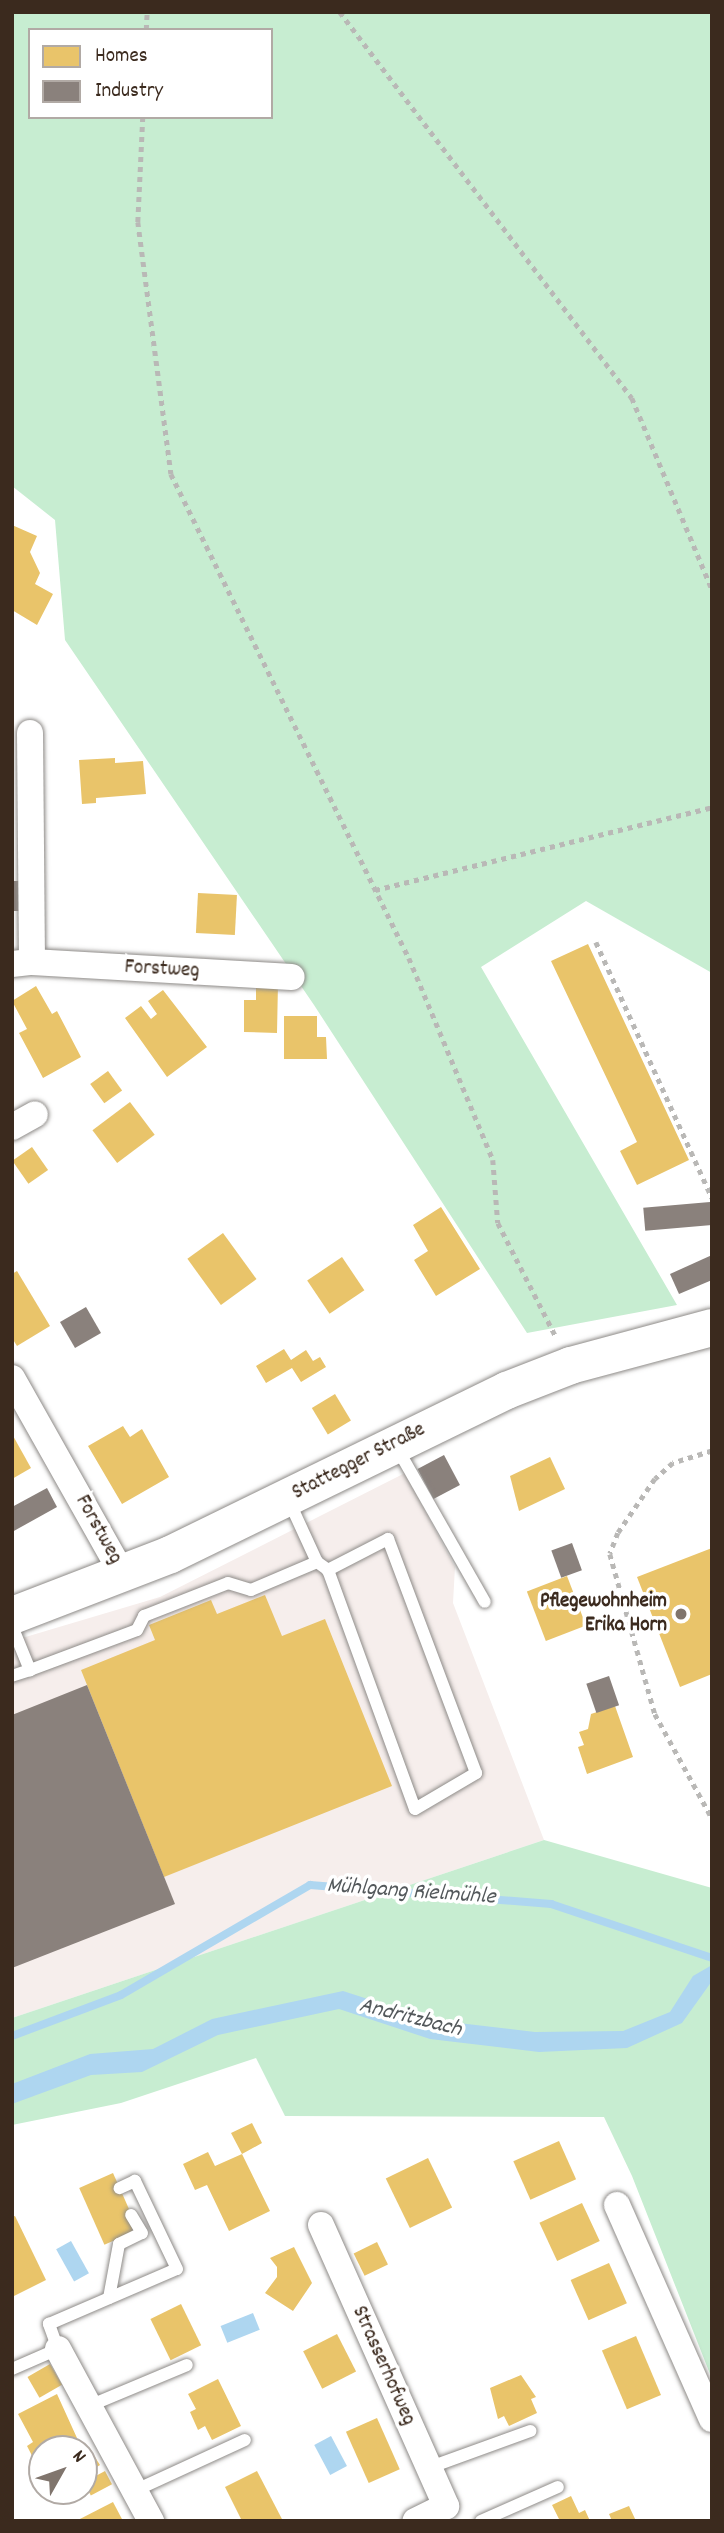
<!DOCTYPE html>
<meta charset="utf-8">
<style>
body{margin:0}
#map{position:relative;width:724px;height:2533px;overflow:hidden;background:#fff;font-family:Dekko,sans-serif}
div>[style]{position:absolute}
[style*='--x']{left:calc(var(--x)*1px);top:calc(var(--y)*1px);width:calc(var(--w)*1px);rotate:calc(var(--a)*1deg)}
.built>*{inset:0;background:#f6eeec}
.green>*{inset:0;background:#c7edd1}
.water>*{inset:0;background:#aed6f0;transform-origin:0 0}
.homes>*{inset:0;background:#e9c46a;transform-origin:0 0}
.industry>*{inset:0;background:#8a817c;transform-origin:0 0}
.stream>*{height:8px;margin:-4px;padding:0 4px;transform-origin:4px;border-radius:4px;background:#aed6f0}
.path>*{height:4.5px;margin-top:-2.25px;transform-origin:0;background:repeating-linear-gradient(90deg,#b9b8b6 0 5px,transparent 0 10px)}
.roads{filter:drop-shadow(0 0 2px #8e8b88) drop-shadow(0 0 2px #8e8b88)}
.service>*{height:12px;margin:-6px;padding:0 6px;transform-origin:6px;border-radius:6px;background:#fff}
.minor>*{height:26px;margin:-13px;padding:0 13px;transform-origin:13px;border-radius:13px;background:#fff}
.secondary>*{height:37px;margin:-18.5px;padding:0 18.5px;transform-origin:18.5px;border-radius:18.5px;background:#fff}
.dots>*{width:19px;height:19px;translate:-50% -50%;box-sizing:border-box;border:4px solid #fff;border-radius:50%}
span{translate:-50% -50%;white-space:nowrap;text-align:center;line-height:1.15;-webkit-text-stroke:7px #fff;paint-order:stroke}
.street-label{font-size:21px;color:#3b2a1e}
.poi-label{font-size:21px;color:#3b2a1e;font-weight:700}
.right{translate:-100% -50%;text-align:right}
.water-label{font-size:23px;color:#53585b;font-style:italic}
.frame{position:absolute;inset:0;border:14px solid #3b2a1e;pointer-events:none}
.legend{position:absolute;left:28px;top:28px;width:245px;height:91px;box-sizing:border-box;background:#fff;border:2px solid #b1aaa5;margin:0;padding:9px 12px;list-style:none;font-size:21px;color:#3b2a1e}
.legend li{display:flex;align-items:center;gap:14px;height:35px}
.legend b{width:35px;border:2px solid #b1aaa5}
.north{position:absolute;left:28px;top:2435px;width:70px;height:70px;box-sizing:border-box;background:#fff;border:2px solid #b1aaa5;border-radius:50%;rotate:50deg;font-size:19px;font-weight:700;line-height:28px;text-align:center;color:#3b2a1e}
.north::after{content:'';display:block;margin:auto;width:24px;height:32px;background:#80756d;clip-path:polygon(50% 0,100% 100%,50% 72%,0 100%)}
</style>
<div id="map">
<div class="built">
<i style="clip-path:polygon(405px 1473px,455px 1567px,453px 1603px,544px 1840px,12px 2018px,12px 1641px,160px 1597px)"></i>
</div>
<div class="green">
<i style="clip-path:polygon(evenodd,12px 12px,712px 12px,712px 973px,586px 901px,481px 967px,677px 1305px,527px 1333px,314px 1005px,65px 640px,55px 520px,12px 486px,12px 12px,30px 30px,271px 30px,271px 117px,30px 117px,30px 30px)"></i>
<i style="clip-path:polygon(544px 1840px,712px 1888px,712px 2379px,632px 2176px,604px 2117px,285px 2116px,256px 2058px,121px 2103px,12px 2125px,12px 2018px)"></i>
</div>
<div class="water">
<i style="clip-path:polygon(712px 1965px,712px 1981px,682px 2023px,627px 2048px,539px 2052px,430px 2039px,339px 2009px,218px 2035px,142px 2072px,91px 2075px,12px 2104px,12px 2084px,90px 2054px,153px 2049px,212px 2019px,343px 1991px,433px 2020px,535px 2032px,623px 2031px,670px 2012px,693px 1976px)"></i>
<i style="left:71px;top:2241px;width:37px;height:17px;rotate:61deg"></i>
<i style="left:253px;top:2313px;width:18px;height:35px;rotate:68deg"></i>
<i style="left:331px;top:2436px;width:34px;height:19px;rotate:62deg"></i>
</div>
<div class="homes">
<i style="clip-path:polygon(12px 525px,37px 536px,30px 552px,40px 573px,35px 584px,53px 594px,37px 625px,12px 610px)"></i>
<i style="clip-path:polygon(115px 758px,115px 763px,143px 761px,146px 794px,96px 798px,96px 803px,82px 804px,79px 760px)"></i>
<i style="left:198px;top:893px;width:39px;height:40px;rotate:3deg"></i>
<i style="clip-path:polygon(588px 944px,689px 1160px,637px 1185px,620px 1151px,637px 1142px,551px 961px)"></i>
<i style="clip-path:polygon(256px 983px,278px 983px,277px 1033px,244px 1032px,244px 1000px,256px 1000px)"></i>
<i style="clip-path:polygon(36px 986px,52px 1014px,57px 1011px,81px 1057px,43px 1078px,19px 1033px,27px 1029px,12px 1001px)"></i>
<i style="clip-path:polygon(163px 990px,207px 1047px,167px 1077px,125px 1018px,141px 1006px,151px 1019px,157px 1014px,148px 1001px)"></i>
<i style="clip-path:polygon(284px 1016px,317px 1016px,317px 1037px,326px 1037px,327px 1059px,284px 1059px)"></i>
<i style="left:108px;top:1071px;width:24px;height:22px;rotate:54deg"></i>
<i style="left:130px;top:1102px;width:41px;height:47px;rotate:53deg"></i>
<i style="left:32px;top:1147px;width:28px;height:24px;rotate:55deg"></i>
<i style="clip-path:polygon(441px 1207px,480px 1269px,436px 1296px,414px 1260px,428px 1251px,413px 1225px)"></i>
<i style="left:223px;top:1233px;width:57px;height:44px;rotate:54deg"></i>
<i style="left:342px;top:1257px;width:40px;height:42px;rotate:56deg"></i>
<i style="clip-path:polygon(17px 1271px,50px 1326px,17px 1346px,12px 1338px,12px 1274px)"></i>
<i style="clip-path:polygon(284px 1349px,291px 1360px,306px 1350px,313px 1361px,320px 1357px,326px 1367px,301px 1382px,292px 1368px,266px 1383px,256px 1366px)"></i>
<i style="left:335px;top:1394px;width:31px;height:27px;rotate:59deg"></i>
<i style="clip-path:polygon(123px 1426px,130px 1437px,142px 1429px,169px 1477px,122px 1504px,88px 1446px)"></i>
<i style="clip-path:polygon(12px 1434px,31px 1468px,12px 1479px)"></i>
<i style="clip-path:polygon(550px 1457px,565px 1489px,519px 1511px,510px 1476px)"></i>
<i style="clip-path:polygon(712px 1548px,712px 1674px,680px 1687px,637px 1577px)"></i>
<i style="left:567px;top:1576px;width:53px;height:43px;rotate:69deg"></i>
<i style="clip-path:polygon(265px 1595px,282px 1636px,325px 1619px,392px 1786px,164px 1877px,81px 1670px,155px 1640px,149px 1625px,211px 1600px,217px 1614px)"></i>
<i style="clip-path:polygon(615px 1706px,633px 1757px,587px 1774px,578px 1747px,584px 1745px,579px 1732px,588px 1729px,591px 1714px)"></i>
<i style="clip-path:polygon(252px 2123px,262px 2143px,242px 2154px,270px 2211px,229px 2231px,207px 2185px,195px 2190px,183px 2164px,208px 2152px,215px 2166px,242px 2154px,231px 2133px)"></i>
<i style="left:559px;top:2141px;width:42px;height:50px;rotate:66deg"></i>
<i style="left:428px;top:2158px;width:55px;height:47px;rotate:64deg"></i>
<i style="left:113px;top:2173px;width:62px;height:37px;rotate:66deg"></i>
<i style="left:582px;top:2203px;width:42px;height:47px;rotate:65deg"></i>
<i style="clip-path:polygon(15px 2216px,46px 2280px,14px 2296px,12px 2217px)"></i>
<i style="left:377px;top:2242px;width:25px;height:26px;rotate:64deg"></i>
<i style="clip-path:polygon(294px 2247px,312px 2283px,293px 2311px,265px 2293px,277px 2277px,277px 2267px,270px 2258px)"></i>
<i style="left:609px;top:2263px;width:44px;height:42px;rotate:66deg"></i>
<i style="left:181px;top:2304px;width:46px;height:34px;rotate:64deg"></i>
<i style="left:337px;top:2334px;width:42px;height:38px;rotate:63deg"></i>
<i style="left:636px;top:2336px;width:64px;height:37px;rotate:67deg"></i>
<i style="left:50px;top:2364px;width:24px;height:26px;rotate:60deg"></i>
<i style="clip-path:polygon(521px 2375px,536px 2397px,531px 2399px,537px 2413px,509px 2426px,504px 2416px,498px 2419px,490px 2388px)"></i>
<i style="clip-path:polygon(218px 2379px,241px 2426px,212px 2440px,205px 2426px,198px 2430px,190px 2412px,196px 2409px,188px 2394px)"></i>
<i style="clip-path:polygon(57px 2394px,82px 2449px,42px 2449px,42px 2475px,27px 2446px,33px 2442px,18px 2414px)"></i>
<i style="left:377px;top:2418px;width:56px;height:34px;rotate:66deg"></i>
<i style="clip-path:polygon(93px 2454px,100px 2465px,84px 2475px,84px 2459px)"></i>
<i style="left:105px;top:2471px;width:15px;height:24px;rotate:62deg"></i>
<i style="clip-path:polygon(257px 2471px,283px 2521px,242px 2521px,225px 2487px)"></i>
<i style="clip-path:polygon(571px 2496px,579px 2513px,585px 2510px,590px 2521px,555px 2521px,559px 2519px,552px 2505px)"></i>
<i style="clip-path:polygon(113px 2502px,123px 2521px,76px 2521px)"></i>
<i style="clip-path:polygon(629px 2506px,636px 2521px,612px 2521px,609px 2514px)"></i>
</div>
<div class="industry">
<i style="left:24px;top:881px;width:30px;height:12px;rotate:90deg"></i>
<i style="left:710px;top:1202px;width:23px;height:67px;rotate:85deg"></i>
<i style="clip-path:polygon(712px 1255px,712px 1280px,679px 1294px,670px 1274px)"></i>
<i style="left:86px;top:1307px;width:30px;height:30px;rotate:60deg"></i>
<i style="left:444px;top:1455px;width:34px;height:30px;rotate:62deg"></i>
<i style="clip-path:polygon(47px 1488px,57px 1507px,12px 1532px,12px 1507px)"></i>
<i style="left:572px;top:1543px;width:29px;height:22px;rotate:70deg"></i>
<i style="left:609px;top:1676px;width:31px;height:24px;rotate:71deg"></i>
<i style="clip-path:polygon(87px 1685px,175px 1904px,12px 1968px,12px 1715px)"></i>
</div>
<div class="stream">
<i style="--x:12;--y:2036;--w:116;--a:-20.6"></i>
<i style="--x:121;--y:1995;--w:219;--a:-30.2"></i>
<i style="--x:310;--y:1885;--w:242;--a:4.5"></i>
<i style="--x:551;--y:1904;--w:170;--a:18.5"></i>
</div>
<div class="path">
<i style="--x:340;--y:12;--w:484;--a:52.9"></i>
<i style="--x:632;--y:398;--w:207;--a:67.3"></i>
<i style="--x:146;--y:30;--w:18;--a:-87"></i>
<i style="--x:143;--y:117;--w:105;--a:92.7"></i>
<i style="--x:138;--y:222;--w:254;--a:82.5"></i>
<i style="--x:171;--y:474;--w:539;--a:63.82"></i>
<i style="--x:409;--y:958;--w:219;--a:67.4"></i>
<i style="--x:493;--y:1160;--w:63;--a:85.5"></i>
<i style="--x:498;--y:1223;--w:128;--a:63"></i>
<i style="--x:375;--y:890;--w:347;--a:-13.8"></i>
<i style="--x:596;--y:942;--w:281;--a:65.6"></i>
<i style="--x:712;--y:1451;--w:41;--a:162.9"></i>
<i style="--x:673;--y:1463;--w:24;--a:138"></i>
<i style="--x:655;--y:1479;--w:65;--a:124.4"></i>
<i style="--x:618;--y:1533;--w:22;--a:111"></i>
<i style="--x:610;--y:1554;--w:166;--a:74.3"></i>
<i style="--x:655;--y:1714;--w:119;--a:61.3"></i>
</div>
<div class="roads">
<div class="service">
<i style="--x:397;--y:1448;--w:177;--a:60.3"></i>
<i style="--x:317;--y:1562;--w:14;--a:36"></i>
<i style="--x:328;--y:1570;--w:254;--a:70"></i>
<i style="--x:415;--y:1809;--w:71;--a:-30.5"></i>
<i style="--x:476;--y:1773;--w:250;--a:-110.6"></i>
<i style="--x:388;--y:1539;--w:68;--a:152.7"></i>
<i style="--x:12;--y:1626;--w:48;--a:67.8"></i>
<i style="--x:30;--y:1670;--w:19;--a:162"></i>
<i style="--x:30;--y:1670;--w:114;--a:-20.5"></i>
<i style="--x:137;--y:1630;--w:16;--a:-63"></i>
<i style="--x:144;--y:1616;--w:90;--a:-21.4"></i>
<i style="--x:228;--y:1583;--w:24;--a:17"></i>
<i style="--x:251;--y:1590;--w:72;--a:-23"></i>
<i style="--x:317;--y:1562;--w:69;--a:-114.7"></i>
<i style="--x:109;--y:2298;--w:55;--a:-79.5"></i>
<i style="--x:119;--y:2244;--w:25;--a:-26"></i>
<i style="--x:142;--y:2233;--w:21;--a:-121"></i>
<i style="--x:12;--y:2369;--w:50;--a:-23.5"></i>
<i style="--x:58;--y:2349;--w:27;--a:-110"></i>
<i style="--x:49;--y:2324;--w:139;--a:-23.3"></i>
<i style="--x:177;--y:2269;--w:98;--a:-115.5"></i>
<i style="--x:135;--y:2181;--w:17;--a:155"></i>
<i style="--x:89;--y:2406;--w:106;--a:-22.7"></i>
<i style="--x:428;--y:2468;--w:109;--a:-19.9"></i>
<i style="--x:134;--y:2491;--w:122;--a:-24.7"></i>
<i style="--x:481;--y:2521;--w:84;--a:-23.8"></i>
</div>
<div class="minor">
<i style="--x:32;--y:962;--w:260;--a:3.3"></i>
<i style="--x:12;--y:964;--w:20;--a:-6"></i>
<i style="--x:32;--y:962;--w:229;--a:-90.5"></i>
<i style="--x:12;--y:1127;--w:26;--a:-29"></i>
<i style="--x:12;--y:1378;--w:224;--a:60.6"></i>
<i style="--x:617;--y:2205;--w:234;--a:66.1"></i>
<i style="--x:321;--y:2225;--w:308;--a:66"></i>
<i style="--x:446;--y:2506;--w:34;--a:154"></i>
<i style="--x:58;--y:2349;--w:196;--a:61.6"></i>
</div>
<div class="secondary">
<i style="--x:12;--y:1615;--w:169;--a:-21.1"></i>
<i style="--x:170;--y:1554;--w:374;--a:-26"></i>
<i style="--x:506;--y:1390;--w:69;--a:-21.3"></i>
<i style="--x:570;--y:1365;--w:147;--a:-15"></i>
</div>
</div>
<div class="dots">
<i style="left:681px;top:1614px;background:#80756d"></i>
</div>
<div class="street-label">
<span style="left:162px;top:970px;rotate:3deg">Forstweg</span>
<span style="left:359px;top:1462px;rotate:-27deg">Stattegger Straße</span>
<span style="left:98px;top:1530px;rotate:61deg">Forstweg</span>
<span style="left:383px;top:2366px;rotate:66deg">Strasserhofweg</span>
</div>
<div class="poi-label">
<span class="right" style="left:667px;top:1614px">Pflegewohnheim<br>Erika Horn</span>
</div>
<div class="water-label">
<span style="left:411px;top:1893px;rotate:4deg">Mühlgang Rielmühle</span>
<span style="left:410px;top:2019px;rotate:14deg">Andritzbach</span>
</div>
<div class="frame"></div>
<ul class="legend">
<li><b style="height:19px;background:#e9c46a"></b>Homes</li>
<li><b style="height:19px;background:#8a817c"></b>Industry</li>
</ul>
<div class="north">N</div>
</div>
